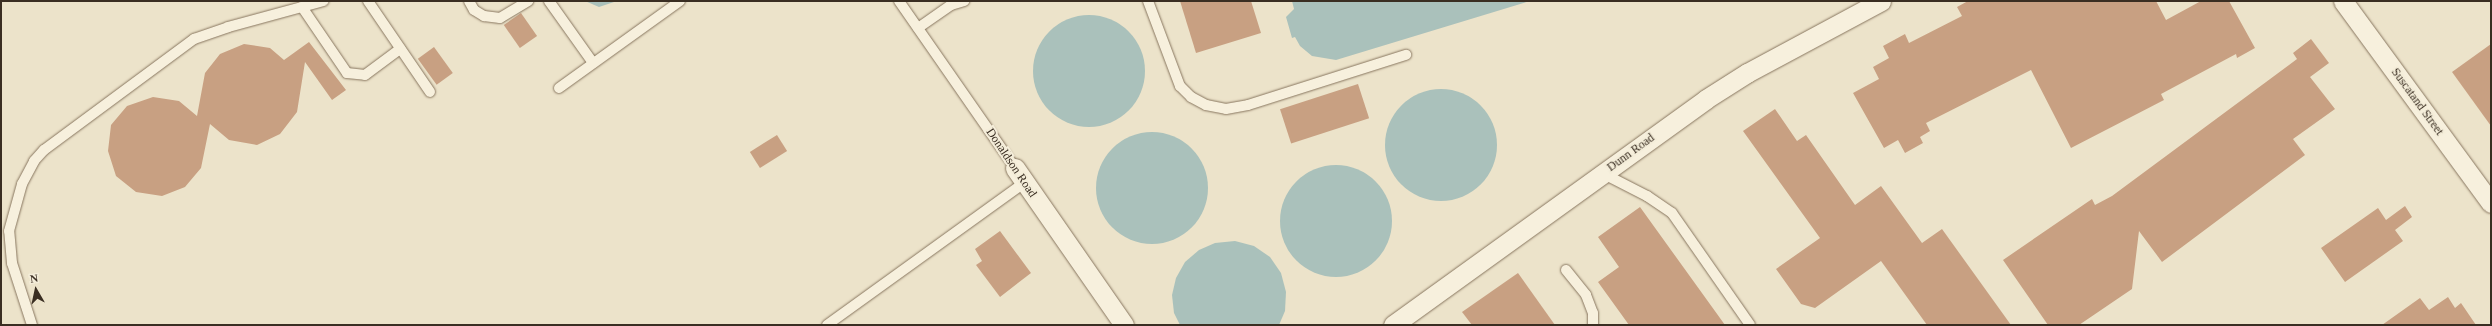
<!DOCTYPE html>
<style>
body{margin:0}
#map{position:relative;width:2492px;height:326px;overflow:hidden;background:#ece3ca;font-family:"Times New Roman",serif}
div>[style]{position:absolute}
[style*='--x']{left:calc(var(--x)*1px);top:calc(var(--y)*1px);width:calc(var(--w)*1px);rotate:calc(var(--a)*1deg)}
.water>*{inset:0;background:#aac1bb}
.round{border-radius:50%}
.building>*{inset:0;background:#c8a082;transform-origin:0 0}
.roads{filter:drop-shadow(0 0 1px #88765f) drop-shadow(0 0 1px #88765f)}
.lane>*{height:10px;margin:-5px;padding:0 5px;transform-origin:5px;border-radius:5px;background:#f7f0dd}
.street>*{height:19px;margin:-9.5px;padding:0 9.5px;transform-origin:9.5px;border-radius:9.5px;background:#f7f0dd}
span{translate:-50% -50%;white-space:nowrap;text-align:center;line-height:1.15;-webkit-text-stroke:4px #f4edd9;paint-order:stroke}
.street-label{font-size:12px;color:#3a2e22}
.frame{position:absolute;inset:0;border:2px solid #3a2e22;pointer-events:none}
.north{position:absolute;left:16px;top:270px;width:40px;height:40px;-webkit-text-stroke:3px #f4edd9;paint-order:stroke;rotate:351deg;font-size:11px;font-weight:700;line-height:16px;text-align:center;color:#3a2e22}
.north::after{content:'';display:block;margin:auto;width:14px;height:18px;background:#3a2e22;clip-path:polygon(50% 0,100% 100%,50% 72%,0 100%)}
</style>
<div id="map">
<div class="water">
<i style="clip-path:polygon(585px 1px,617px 1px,599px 7px)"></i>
<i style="clip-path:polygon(1292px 1px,1530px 1px,1336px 60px,1312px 56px,1300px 46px,1295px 37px,1292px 38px,1286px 17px,1294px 9px)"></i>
<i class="round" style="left:1033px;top:15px;width:112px;height:112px"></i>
<i class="round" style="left:1385px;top:89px;width:112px;height:112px"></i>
<i class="round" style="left:1096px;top:132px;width:112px;height:112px"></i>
<i class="round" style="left:1280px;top:165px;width:112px;height:112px"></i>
<i style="clip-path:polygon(1235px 241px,1254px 246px,1270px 257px,1281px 273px,1286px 292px,1285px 311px,1279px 325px,1180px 325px,1174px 313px,1172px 295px,1176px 278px,1185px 262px,1199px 250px,1215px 243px)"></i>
</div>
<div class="building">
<i style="clip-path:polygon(1180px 1px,1251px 1px,1261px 33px,1196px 53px)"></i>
<i style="clip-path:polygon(1968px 1px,2156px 1px,2166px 20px,2201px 1px,2229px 1px,2255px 48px,2237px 58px,2236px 54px,2161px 94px,2164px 100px,2071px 148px,2031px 70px,1926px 123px,1930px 131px,1920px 137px,1923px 143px,1905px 153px,1898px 140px,1884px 148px,1853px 93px,1879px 79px,1873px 67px,1889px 58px,1883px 46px,1905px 34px,1909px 43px,1962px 16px,1957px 7px)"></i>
<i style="left:521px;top:13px;width:28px;height:21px;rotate:55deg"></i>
<i style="clip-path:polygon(2311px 39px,2329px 63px,2310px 77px,2335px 109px,2293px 139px,2305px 155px,2162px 262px,2139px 231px,2132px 289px,2079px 325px,2048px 325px,2003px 260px,2092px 199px,2095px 205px,2112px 196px,2297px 59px,2293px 53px)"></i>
<i style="clip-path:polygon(309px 42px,346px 90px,332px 100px,305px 62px,297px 112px,280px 134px,257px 145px,229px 140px,210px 124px,201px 168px,185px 187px,162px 196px,136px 192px,116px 176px,108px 151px,111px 125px,127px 106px,153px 97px,179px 101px,197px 116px,205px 73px,220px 54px,244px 44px,270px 48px,284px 60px)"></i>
<i style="clip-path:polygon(2491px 44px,2491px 126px,2452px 72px)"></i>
<i style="left:434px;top:47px;width:32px;height:20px;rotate:54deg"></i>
<i style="left:1358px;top:84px;width:36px;height:82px;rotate:72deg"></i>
<i style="clip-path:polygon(1775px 109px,1797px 141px,1806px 135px,1855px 205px,1881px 186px,1922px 243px,1942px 229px,2011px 325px,1927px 325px,1881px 261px,1815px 308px,1801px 304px,1776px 269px,1820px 238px,1743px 131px)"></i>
<i style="left:777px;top:135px;width:19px;height:32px;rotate:58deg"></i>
<i style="clip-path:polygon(2405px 206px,2412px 217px,2395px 230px,2403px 241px,2345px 282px,2321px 248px,2378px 208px,2386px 220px)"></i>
<i style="clip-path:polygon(1640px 207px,1725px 325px,1629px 325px,1598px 282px,1619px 267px,1598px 237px)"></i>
<i style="clip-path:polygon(1000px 231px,1031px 273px,1000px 297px,976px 265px,982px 261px,975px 249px)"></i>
<i style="clip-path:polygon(1518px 273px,1555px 325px,1472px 325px,1462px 312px)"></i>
<i style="clip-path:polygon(2448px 297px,2455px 308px,2461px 303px,2476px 325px,2382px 325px,2420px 298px,2429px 310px)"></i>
</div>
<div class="roads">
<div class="lane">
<i style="--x:368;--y:1;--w:110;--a:55.7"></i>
<i style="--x:469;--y:1;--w:10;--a:61"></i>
<i style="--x:474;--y:10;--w:12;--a:31"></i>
<i style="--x:484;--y:16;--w:16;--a:7"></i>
<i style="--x:500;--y:18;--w:33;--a:-31"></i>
<i style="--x:549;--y:1;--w:76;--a:54.6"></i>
<i style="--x:899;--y:1;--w:203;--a:55.2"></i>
<i style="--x:1148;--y:1;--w:91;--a:69.4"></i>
<i style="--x:1180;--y:86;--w:16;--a:45"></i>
<i style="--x:1191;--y:97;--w:17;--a:28"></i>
<i style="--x:1206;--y:105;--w:20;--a:11"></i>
<i style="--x:1226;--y:109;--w:22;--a:-10"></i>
<i style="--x:1248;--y:105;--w:166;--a:-17.6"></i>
<i style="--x:302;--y:7;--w:80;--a:55.7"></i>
<i style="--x:347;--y:73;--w:18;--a:6"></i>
<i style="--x:365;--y:75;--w:44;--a:-36.6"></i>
<i style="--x:918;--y:28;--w:40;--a:-34.9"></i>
<i style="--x:951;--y:5;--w:14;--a:-17"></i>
<i style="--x:559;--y:88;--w:149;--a:-35.7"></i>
<i style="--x:1602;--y:173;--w:51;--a:27.1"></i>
<i style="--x:1647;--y:196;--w:30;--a:34"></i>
<i style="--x:1672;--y:213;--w:136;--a:55.1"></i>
<i style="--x:1566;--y:270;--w:32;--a:51"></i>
<i style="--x:1586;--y:295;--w:19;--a:69"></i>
<i style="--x:1593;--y:313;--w:12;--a:90"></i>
<i style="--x:32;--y:325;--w:65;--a:-107.9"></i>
<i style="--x:12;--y:263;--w:32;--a:-95"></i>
<i style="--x:9;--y:231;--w:49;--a:-74.5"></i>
<i style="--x:22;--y:184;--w:26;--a:-62"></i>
<i style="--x:34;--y:161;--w:15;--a:-48"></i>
<i style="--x:44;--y:150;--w:187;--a:-36.5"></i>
<i style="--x:194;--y:39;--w:36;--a:-19"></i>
<i style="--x:228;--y:27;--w:99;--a:-15.2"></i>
<i style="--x:827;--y:325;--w:243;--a:-35.8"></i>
</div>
<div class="street">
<i style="--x:2343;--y:1;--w:250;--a:53.8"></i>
<i style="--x:1015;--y:168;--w:191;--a:55.2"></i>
<i style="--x:1393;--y:325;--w:386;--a:-35.8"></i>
<i style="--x:1706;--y:99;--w:49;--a:-32.4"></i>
<i style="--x:1747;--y:73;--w:152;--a:-28.2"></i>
</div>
</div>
<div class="street-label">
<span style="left:2417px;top:102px;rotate:54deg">Suscatand Street</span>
<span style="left:1631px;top:153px;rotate:-36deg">Dunn Road</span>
<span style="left:1011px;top:163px;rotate:56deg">Donaldson Road</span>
</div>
<div class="frame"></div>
<div class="north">N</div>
</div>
